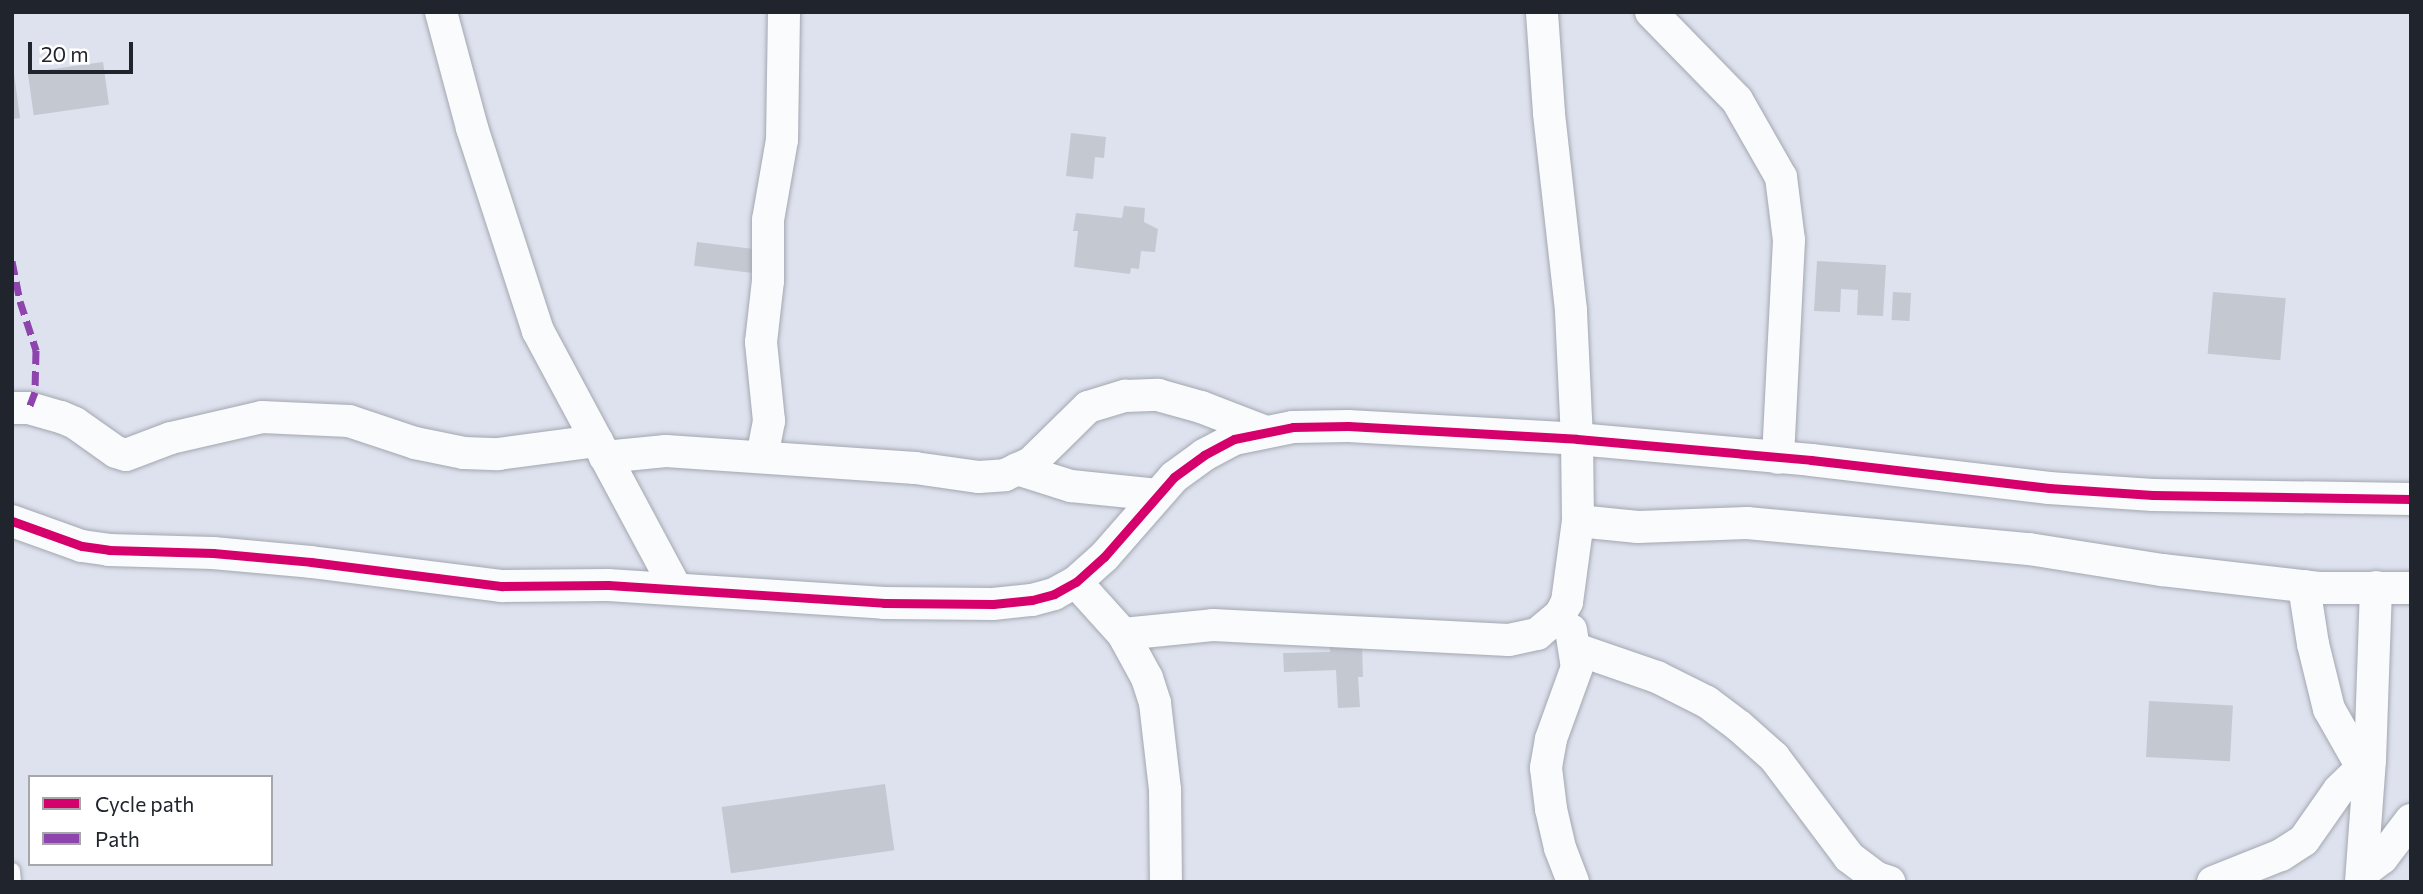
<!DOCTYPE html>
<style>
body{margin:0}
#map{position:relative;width:2423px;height:894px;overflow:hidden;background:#dde2ee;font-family:Commissioner,sans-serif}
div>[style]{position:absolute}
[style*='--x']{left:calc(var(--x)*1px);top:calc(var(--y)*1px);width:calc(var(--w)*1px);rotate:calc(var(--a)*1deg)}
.building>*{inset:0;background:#c3c8d1;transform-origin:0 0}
.roads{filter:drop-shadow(0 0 2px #a3a7b0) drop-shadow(0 0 2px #a3a7b0)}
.service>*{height:16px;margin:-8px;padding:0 8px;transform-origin:8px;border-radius:8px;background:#fafbfc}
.minor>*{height:32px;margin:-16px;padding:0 16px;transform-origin:16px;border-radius:16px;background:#fafbfc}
.quiet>*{height:7px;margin-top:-3.5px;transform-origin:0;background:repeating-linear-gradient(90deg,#8e44ad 0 14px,transparent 0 21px)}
.cycleway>*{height:9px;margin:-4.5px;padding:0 4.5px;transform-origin:4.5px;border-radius:4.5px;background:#d6006c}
span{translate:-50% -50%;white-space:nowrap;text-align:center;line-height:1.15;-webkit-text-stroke:7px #fff;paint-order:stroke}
.frame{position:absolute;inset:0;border:14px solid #20242d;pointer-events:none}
.legend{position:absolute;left:28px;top:775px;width:245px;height:91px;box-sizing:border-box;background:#fff;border:2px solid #a6a7ab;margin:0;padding:9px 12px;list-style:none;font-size:21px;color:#20242d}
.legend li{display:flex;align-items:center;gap:14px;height:35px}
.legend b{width:35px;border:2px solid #a6a7ab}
.scale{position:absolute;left:28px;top:42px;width:105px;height:32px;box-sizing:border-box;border:4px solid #20242d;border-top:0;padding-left:9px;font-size:21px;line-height:24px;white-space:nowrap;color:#20242d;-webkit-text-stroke:5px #fff;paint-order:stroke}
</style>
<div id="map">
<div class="building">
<i style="left:103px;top:62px;width:43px;height:76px;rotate:82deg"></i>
<i style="clip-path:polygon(14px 73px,20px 118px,12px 119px,12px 74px)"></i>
<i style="clip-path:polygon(1071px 133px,1106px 137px,1104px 158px,1095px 157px,1093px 179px,1066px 176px)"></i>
<i style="clip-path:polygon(1124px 206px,1145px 208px,1144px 222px,1158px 229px,1155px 252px,1141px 251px,1139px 269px,1131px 268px,1130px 274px,1074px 267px,1078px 231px,1073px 231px,1076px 213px,1122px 218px)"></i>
<i style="left:697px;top:242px;width:63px;height:24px;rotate:7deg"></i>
<i style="clip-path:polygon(1817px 261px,1886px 265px,1883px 316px,1857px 315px,1858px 290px,1841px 289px,1840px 312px,1814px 311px)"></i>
<i style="left:1893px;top:292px;width:18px;height:28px;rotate:3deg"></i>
<i style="left:2213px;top:292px;width:73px;height:62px;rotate:5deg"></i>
<i style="clip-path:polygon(1362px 645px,1363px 677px,1358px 677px,1360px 707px,1338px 708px,1336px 670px,1284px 672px,1283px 653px,1330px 652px,1330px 646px)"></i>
<i style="left:2149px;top:701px;width:84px;height:56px;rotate:3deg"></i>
<i style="left:885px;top:784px;width:67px;height:165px;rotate:82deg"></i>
</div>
<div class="roads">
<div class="service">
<i style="--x:12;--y:871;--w:11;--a:85"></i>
</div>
<div class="minor">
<i style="--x:441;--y:12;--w:120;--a:75"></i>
<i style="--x:472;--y:128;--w:213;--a:72"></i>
<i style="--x:538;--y:331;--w:292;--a:61.8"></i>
<i style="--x:1651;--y:12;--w:123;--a:45.7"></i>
<i style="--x:1737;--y:100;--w:89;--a:60.3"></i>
<i style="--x:1781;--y:177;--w:64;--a:82.8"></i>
<i style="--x:1789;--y:240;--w:218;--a:92.9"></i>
<i style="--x:12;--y:408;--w:17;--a:0"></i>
<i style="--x:29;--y:408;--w:33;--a:16"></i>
<i style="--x:61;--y:417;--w:15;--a:23"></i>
<i style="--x:75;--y:423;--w:50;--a:35.3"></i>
<i style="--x:116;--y:452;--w:10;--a:17"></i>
<i style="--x:126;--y:455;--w:48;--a:-20.7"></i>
<i style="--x:171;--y:438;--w:93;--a:-13"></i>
<i style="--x:262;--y:417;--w:87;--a:2.6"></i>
<i style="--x:349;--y:421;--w:70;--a:18.4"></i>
<i style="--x:415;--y:443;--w:50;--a:11.5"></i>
<i style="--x:464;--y:453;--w:34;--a:2"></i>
<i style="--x:498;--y:454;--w:100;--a:-7.5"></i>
<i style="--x:605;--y:457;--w:61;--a:-5.6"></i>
<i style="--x:666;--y:451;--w:250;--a:3.9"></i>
<i style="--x:915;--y:468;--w:65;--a:8"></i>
<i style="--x:979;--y:477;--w:26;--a:-4"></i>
<i style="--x:1005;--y:475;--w:29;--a:-25"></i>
<i style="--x:1031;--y:463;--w:80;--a:-44.5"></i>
<i style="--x:1088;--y:407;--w:39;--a:-17"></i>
<i style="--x:1125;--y:396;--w:33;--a:-2"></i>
<i style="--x:1158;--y:395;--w:45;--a:15.6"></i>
<i style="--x:1201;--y:407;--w:70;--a:21"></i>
<i style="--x:762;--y:457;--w:37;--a:-79"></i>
<i style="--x:769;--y:421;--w:79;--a:-95.8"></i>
<i style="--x:761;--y:342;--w:61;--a:-83.5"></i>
<i style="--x:768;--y:281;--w:61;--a:-90"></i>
<i style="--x:768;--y:220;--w:81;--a:-80.1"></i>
<i style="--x:782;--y:140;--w:128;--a:-89.1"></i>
<i style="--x:1017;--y:469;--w:57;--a:17.5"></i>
<i style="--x:1071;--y:486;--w:87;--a:5.9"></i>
<i style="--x:12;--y:521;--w:74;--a:19.7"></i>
<i style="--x:82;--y:546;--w:27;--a:8"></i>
<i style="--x:109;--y:550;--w:104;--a:1.7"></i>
<i style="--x:213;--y:553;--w:98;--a:5.2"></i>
<i style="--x:311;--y:562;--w:193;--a:7.2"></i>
<i style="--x:502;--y:586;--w:106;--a:-0.5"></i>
<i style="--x:608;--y:585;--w:277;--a:3.7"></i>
<i style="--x:884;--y:603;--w:109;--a:0.5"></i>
<i style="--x:993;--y:604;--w:39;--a:-6"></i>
<i style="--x:1032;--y:600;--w:23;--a:-15"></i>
<i style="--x:1054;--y:594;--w:25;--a:-29"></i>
<i style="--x:1076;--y:582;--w:38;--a:-42"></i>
<i style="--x:1104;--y:557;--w:106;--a:-48.8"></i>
<i style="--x:1174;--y:477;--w:37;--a:-36"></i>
<i style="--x:1204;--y:455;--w:34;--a:-28"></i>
<i style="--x:1234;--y:439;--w:60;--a:-11.5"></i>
<i style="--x:1293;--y:427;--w:55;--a:-1"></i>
<i style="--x:1348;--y:426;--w:229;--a:3.2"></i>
<i style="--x:1577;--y:439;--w:235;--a:5.1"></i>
<i style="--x:1811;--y:460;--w:240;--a:6.7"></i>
<i style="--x:2049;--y:488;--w:104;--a:3.9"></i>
<i style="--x:2153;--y:495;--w:258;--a:0.9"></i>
<i style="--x:1578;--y:521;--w:60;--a:5.7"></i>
<i style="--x:1638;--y:527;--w:109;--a:-2.1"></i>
<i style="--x:1747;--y:523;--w:283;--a:5.3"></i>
<i style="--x:2029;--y:549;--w:135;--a:9"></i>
<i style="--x:2162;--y:570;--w:160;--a:6.5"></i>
<i style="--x:2321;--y:588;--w:90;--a:0"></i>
<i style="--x:1076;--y:582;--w:70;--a:47.9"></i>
<i style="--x:1123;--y:634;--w:50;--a:61.4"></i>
<i style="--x:1147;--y:678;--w:26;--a:72"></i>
<i style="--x:1155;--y:703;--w:88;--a:83.4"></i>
<i style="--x:1165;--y:790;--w:92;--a:89.4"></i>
<i style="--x:2304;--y:586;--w:59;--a:81.2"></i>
<i style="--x:2313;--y:644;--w:67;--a:76.2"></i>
<i style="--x:2329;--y:709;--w:67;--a:60.4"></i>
<i style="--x:1571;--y:630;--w:37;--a:81"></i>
<i style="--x:1577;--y:667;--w:77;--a:109.9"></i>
<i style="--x:1551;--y:739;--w:29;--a:100"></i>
<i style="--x:1546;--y:768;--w:41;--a:83"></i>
<i style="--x:1551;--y:809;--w:40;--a:77"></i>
<i style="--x:1560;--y:848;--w:36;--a:69"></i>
<i style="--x:1123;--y:634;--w:90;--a:-5.7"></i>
<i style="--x:1213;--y:625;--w:296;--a:2.9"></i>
<i style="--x:1509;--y:640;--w:29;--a:-12"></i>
<i style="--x:1537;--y:634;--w:30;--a:-40"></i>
<i style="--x:1560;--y:615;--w:15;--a:-62"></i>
<i style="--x:1567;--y:602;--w:82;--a:-82.3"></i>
<i style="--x:1578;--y:521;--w:82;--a:-90.7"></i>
<i style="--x:1577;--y:439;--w:129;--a:-92.7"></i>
<i style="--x:1571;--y:310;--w:198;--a:-96.4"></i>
<i style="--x:1549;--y:113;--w:101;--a:-94"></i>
<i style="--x:1576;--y:649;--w:86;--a:19.1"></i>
<i style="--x:1657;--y:677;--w:56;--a:26.6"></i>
<i style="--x:1707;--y:702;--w:40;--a:37"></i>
<i style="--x:1739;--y:726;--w:47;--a:41.5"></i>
<i style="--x:1774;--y:757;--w:125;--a:53.1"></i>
<i style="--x:1849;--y:857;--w:35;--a:37"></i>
<i style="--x:1877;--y:878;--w:13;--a:18"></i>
<i style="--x:2362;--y:873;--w:25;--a:-37"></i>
<i style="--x:2382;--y:858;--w:48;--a:-52.7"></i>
<i style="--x:2213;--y:882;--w:73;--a:-21.7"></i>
<i style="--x:2281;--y:855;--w:27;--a:-33"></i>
<i style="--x:2304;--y:840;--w:61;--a:-55"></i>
<i style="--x:2339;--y:790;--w:43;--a:-44.1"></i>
<i style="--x:2361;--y:882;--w:122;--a:-85.8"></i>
<i style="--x:2370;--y:760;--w:173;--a:-88"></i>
</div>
</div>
<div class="quiet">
<i style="--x:12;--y:261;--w:41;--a:78.7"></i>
<i style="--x:20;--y:301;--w:52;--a:71.9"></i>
<i style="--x:36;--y:350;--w:42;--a:91.4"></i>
<i style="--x:35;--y:392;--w:17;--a:111"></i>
</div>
<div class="cycleway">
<i style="--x:12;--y:521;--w:74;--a:19.7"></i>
<i style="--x:82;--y:546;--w:27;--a:8"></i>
<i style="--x:109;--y:550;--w:104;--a:1.7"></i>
<i style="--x:213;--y:553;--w:98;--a:5.2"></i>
<i style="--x:311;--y:562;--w:193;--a:7.2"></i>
<i style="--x:502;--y:586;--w:106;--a:-0.5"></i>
<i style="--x:608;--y:585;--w:277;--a:3.7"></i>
<i style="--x:884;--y:603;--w:109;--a:0.5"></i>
<i style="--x:993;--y:604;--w:39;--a:-6"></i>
<i style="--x:1032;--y:600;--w:23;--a:-15"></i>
<i style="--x:1054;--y:594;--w:25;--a:-29"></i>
<i style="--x:1076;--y:582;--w:38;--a:-42"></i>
<i style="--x:1104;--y:557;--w:106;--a:-48.8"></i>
<i style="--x:1174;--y:477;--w:37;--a:-36"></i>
<i style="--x:1204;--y:455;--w:34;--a:-28"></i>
<i style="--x:1234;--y:439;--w:60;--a:-11.5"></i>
<i style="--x:1293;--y:427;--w:55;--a:-1"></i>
<i style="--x:1348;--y:426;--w:229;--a:3.2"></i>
<i style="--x:1577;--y:439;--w:235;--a:5.1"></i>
<i style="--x:1811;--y:460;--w:240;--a:6.7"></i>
<i style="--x:2049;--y:488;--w:104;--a:3.9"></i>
<i style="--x:2153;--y:495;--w:258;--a:0.9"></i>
</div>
<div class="frame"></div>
<ul class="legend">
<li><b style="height:9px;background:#d6006c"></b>Cycle path</li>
<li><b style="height:9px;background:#8e44ad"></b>Path</li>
</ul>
<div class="scale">20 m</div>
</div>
